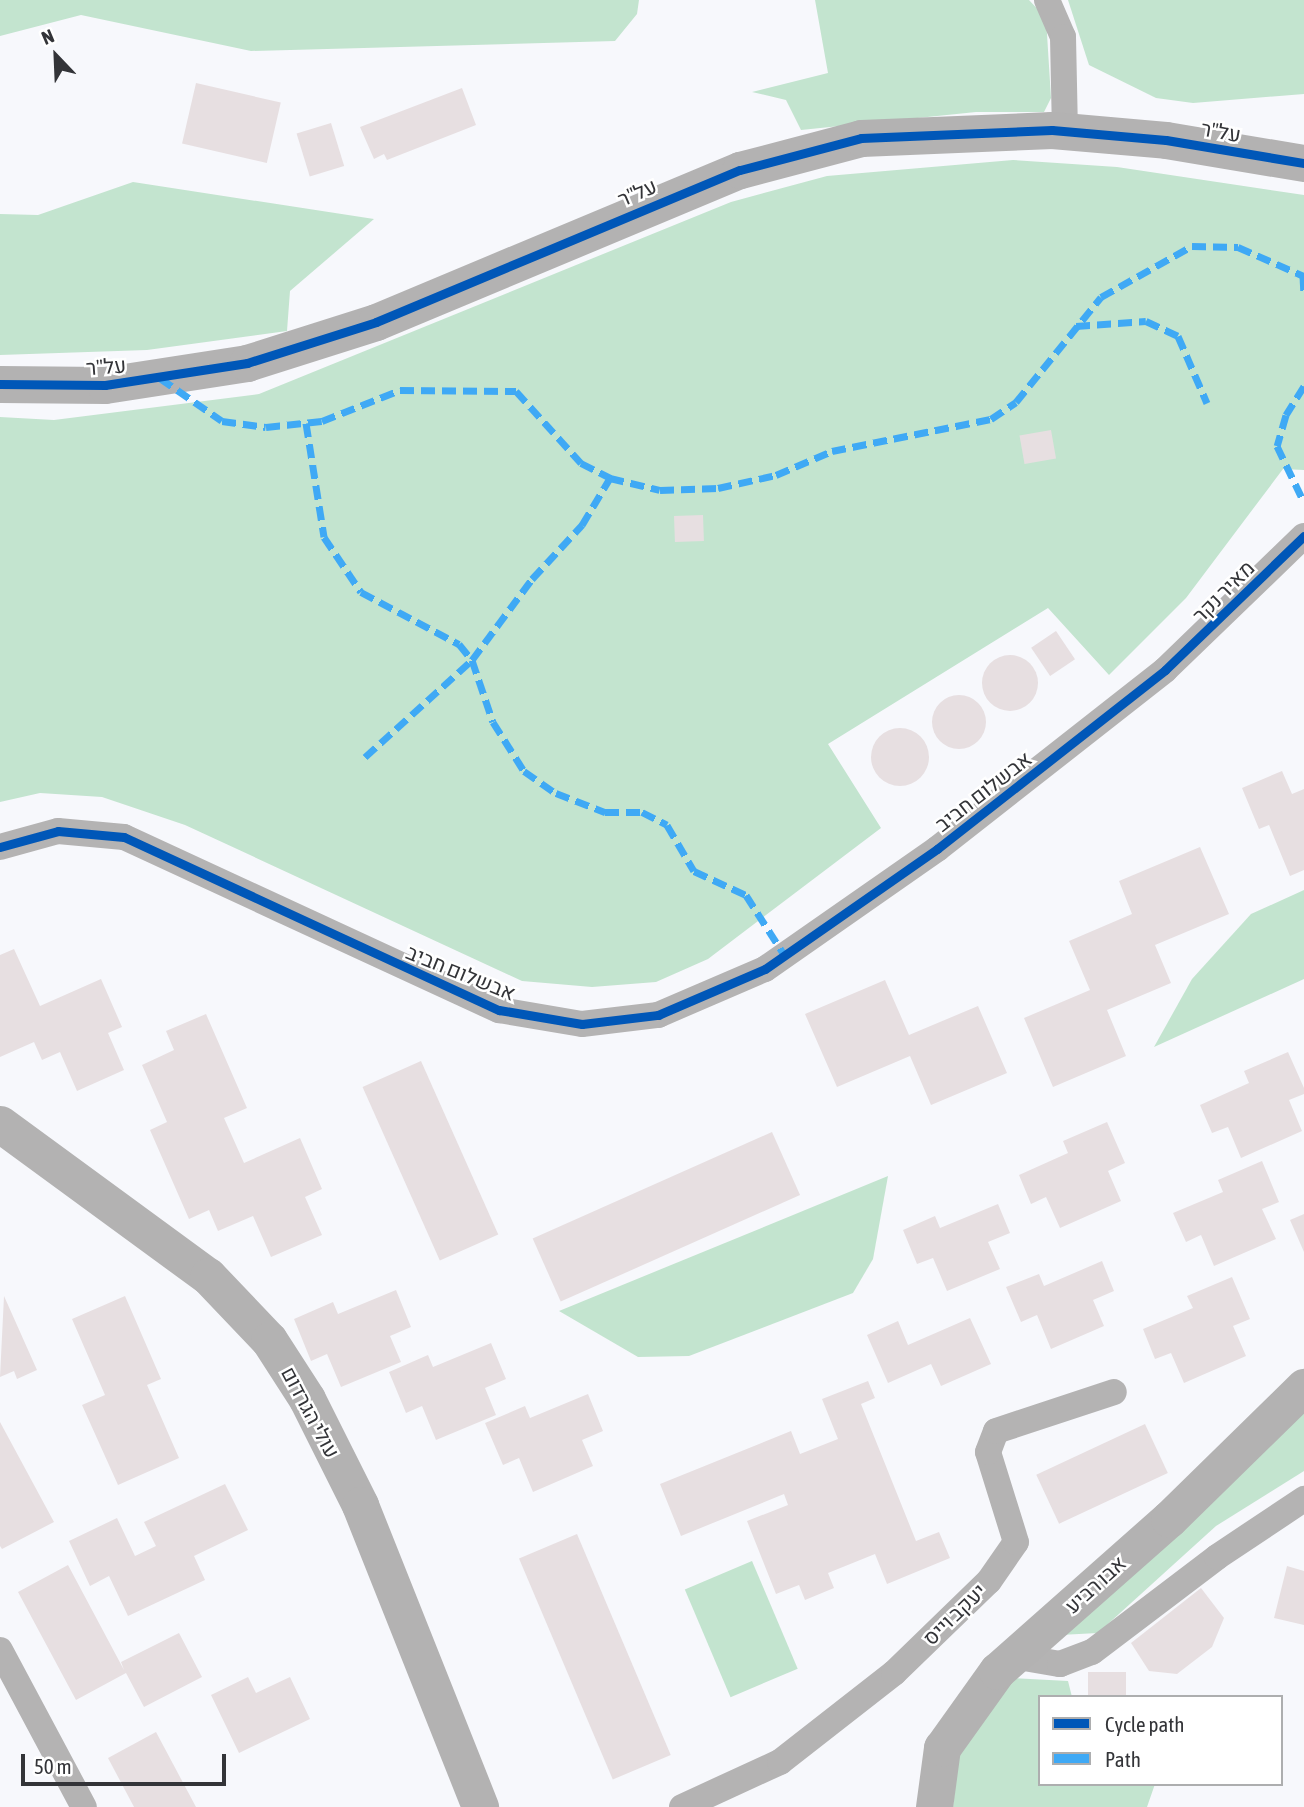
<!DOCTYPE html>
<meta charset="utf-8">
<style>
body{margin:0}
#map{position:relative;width:1304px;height:1807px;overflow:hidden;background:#f7f8fc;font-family:"Asap Condensed",Heebo,sans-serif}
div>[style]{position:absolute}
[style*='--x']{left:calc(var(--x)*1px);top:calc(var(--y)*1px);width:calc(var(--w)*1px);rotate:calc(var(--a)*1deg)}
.green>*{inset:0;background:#c3e4cf;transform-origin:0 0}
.building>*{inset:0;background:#e7dfe1;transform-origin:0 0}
.round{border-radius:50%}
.street>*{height:26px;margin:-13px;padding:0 13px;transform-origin:13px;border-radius:13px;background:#b4b3b3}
.secondary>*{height:37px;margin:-18.5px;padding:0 18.5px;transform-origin:18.5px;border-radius:18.5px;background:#b3b2b2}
.quiet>*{height:7px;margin-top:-3.5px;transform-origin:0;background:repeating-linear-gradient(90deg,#3fa9f5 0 14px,transparent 0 21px)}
.cycleway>*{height:9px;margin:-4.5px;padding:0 4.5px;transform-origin:4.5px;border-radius:4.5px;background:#0057b8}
span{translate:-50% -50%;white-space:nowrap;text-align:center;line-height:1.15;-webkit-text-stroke:5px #fff;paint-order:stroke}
.street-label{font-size:21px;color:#333438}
.legend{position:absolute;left:1038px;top:1695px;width:245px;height:91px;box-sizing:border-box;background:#fff;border:2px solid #adaeaf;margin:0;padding:9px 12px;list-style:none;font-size:21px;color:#333438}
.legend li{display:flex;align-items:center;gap:14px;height:35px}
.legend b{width:35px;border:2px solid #adaeaf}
.north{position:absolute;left:21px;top:21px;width:70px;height:70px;-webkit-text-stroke:5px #fff;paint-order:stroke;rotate:337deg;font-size:19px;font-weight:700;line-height:28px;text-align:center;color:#333438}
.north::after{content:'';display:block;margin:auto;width:24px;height:32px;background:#333438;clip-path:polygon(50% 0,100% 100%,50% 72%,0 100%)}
.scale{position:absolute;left:21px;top:1754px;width:205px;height:32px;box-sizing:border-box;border:4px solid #333438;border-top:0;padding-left:9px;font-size:21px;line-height:24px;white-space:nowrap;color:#333438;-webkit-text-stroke:5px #fff;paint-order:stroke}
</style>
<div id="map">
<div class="green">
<i style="clip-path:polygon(0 0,639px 0,637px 14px,615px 41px,251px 51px,81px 15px,0 36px)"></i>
<i style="clip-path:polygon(815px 0,1029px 0,1046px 18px,1051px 98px,1044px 112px,976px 112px,801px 130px,786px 100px,752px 92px,828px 73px)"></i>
<i style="clip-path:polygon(1068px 0,1304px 0,1304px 94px,1193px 103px,1156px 98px,1089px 65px)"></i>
<i style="clip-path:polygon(1013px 160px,1117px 167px,1304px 195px,1304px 470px,1283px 469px,1186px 598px,1109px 675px,1048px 608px,828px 744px,881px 828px,708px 959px,656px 982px,592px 987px,522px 981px,185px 825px,102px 797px,40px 793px,0 802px,0 417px,54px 420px,259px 394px,731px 202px,827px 176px)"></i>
<i style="clip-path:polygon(133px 182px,374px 219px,290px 291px,287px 331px,147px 350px,0 355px,0 214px,38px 215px)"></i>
<i style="clip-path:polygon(1304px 890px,1304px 979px,1154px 1047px,1192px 979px,1251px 914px)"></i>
<i style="clip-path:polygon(888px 1176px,873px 1259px,853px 1293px,689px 1356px,638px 1357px,559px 1311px)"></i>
<i style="clip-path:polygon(1304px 1404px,1304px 1471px,1216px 1526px,1098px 1633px,1060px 1635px)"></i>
<i style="left:752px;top:1561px;width:117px;height:73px;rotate:67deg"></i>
<i style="clip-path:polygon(1012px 1678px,1068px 1681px,1072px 1697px,1040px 1697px,1040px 1784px,1155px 1784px,1147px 1807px,953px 1807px,960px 1741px)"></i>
</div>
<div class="building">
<i style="left:196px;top:83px;width:87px;height:62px;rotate:13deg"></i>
<i style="clip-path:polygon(462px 88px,476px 125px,387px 160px,384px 154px,374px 159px,360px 127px)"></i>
<i style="left:331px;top:123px;width:45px;height:36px;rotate:73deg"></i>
<i style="left:1051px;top:430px;width:29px;height:32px;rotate:80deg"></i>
<i style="left:703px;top:515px;width:26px;height:29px;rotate:88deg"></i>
<i style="left:1056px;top:631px;width:34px;height:30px;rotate:56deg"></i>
<i class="round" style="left:982px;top:655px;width:56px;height:56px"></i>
<i class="round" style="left:932px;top:695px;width:54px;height:54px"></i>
<i class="round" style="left:871px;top:728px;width:58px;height:58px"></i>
<i style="clip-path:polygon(1282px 771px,1292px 794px,1304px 789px,1304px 870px,1290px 876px,1269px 825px,1259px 829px,1242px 788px)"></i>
<i style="clip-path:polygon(1200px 847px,1229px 914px,1155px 945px,1171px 983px,1107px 1010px,1126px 1056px,1053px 1087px,1024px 1018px,1090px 990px,1069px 941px,1132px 914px,1119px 881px)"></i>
<i style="clip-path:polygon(14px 949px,40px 1006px,101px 979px,122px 1027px,108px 1033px,124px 1070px,77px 1091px,60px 1052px,42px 1060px,34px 1042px,0 1057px,0 955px)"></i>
<i style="clip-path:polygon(885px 980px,909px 1035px,978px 1006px,1007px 1073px,931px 1105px,910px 1056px,837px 1087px,805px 1014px)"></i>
<i style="clip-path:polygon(206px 1014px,247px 1108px,224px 1118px,244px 1163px,300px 1138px,322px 1189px,305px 1197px,322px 1235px,271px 1257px,253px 1216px,218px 1231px,209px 1210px,189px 1219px,150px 1130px,167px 1122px,142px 1065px,174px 1050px,166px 1031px)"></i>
<i style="clip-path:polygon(1288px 1052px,1304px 1088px,1304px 1094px,1289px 1100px,1302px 1131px,1241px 1158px,1228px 1127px,1212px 1133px,1200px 1105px,1249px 1083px,1244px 1071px)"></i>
<i style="left:421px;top:1061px;width:190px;height:64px;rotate:66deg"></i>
<i style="clip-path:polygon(1107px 1122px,1125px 1163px,1108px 1171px,1121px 1201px,1060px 1228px,1046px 1197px,1031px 1204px,1019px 1175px,1068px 1153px,1063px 1141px)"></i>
<i style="left:772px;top:1132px;width:69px;height:262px;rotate:66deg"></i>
<i style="clip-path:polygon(1262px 1161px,1279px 1202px,1262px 1209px,1276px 1239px,1214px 1266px,1201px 1235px,1186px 1242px,1173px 1213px,1223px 1192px,1218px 1180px)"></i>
<i style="clip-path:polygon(998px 1204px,1010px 1233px,988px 1242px,1000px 1269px,947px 1291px,933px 1258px,917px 1264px,903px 1230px,935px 1216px,940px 1228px)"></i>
<i style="clip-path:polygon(1304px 1214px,1304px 1252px,1290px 1220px)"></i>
<i style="clip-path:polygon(1102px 1261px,1114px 1291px,1093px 1300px,1104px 1326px,1051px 1349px,1037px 1315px,1021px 1322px,1006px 1287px,1039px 1274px,1044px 1286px)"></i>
<i style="clip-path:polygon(1232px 1277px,1250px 1319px,1233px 1326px,1246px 1356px,1184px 1383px,1171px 1353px,1155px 1359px,1143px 1329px,1193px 1308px,1187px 1296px)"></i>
<i style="clip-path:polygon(396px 1290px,411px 1327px,390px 1336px,401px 1362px,341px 1387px,327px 1354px,311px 1361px,294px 1319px,333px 1302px,338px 1314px)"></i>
<i style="clip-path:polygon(4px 1296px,37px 1370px,17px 1379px,14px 1371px,0 1377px)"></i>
<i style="clip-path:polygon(125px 1296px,161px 1379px,147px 1385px,179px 1458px,118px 1485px,82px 1405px,105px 1395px,72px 1319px)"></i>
<i style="clip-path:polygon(970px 1318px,991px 1364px,941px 1386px,931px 1364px,888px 1383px,867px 1335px,898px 1321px,908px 1345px)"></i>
<i style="clip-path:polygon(491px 1343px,506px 1379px,485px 1388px,496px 1415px,436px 1440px,422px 1406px,406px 1413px,389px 1372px,428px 1355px,433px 1367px)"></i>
<i style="clip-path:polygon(868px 1381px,875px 1398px,861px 1404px,916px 1541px,939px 1532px,950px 1558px,887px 1584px,875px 1554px,828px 1573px,834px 1588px,805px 1600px,799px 1585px,776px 1594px,747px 1521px,788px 1505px,784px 1494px,681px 1536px,660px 1484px,791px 1431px,800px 1454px,838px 1439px,822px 1399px)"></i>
<i style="clip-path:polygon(588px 1394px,603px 1431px,582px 1440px,593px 1466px,533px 1492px,519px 1458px,503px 1465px,485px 1423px,525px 1406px,530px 1418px)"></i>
<i style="clip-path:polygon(0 1422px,54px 1522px,2px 1549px,0 1546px)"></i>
<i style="left:1145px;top:1424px;width:54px;height:120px;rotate:65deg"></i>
<i style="clip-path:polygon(225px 1484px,248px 1530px,194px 1556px,205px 1580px,128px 1616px,109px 1576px,90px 1586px,69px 1541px,117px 1518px,135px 1556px,156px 1546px,144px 1522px)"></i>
<i style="left:577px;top:1534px;width:240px;height:63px;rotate:67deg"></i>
<i style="clip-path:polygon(68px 1565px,124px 1670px,121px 1662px,179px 1633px,202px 1677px,144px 1707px,126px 1673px,76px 1700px,18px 1592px)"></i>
<i style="clip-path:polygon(1287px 1566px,1304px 1571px,1304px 1625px,1274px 1618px)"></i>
<i style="clip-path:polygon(1201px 1588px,1224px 1618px,1212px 1647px,1177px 1674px,1149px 1671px,1131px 1643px)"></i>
<i style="left:1088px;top:1672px;width:38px;height:25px"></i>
<i style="clip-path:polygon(248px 1677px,256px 1693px,290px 1677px,310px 1719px,239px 1753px,211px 1695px)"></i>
<i style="clip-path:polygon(156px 1732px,196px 1807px,134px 1807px,108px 1758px)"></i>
</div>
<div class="street">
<i style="--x:1047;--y:0;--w:40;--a:66.6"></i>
<i style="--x:1063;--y:37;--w:94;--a:88.8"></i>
<i style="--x:0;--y:847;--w:60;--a:-15.4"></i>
<i style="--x:58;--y:831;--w:66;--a:5.2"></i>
<i style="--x:124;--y:837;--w:413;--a:24.8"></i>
<i style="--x:499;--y:1010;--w:84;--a:9.6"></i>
<i style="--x:582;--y:1024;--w:77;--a:-6.8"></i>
<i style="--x:658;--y:1015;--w:116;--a:-23.3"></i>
<i style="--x:765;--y:969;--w:210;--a:-34.9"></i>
<i style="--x:937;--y:849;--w:290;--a:-38.1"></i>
<i style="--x:1165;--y:670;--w:193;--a:-44"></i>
<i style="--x:0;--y:1650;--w:178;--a:61.9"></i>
<i style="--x:1013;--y:1656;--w:48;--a:9.7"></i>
<i style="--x:1060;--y:1664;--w:34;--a:-21"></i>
<i style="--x:1092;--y:1652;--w:157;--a:-37.2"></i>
<i style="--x:1217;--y:1557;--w:105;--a:-33.7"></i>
<i style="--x:682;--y:1807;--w:108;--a:-24.7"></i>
<i style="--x:780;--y:1762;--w:145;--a:-38"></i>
<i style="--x:894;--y:1673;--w:132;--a:-44.1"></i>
<i style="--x:989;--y:1581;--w:47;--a:-55.3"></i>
<i style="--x:1016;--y:1542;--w:94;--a:-107.3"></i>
<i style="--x:988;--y:1452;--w:22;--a:-69"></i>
<i style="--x:996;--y:1431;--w:124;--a:-18.3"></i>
</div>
<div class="secondary">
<i style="--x:0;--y:384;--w:105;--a:0.5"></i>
<i style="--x:105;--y:385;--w:144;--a:-8.8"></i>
<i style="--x:247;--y:363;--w:135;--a:-17.6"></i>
<i style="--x:376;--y:322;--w:394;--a:-22.7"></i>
<i style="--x:740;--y:170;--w:125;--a:-14.8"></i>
<i style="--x:861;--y:138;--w:191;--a:-2.4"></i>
<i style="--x:1052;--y:130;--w:114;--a:5"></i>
<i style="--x:1166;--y:140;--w:140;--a:9.5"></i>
<i style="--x:0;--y:1124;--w:258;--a:36.2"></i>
<i style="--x:208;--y:1276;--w:88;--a:46.4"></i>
<i style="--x:269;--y:1340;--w:70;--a:57.2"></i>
<i style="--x:307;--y:1399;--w:119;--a:63.4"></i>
<i style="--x:360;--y:1505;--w:325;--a:68.3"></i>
<i style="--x:934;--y:1807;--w:60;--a:-82.3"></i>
<i style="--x:942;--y:1748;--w:95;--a:-54.5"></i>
<i style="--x:997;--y:1671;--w:230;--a:-41.5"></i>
<i style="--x:1169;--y:1519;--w:189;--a:-44.4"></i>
</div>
<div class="quiet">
<i style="--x:1303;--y:276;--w:18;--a:87"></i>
<i style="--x:1076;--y:326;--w:70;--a:-4.1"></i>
<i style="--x:1146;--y:321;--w:35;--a:25"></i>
<i style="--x:1178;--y:336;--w:73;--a:66.6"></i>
<i style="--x:160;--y:378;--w:75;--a:34.7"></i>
<i style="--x:222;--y:421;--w:44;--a:7.8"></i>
<i style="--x:266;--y:427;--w:56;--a:-6.1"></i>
<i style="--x:322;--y:421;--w:84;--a:-21.7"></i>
<i style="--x:400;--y:390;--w:116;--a:0.5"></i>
<i style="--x:516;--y:391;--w:97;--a:47.9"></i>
<i style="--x:581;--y:463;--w:33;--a:27"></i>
<i style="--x:610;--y:478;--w:51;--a:13.5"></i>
<i style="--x:660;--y:490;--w:58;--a:-2"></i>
<i style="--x:718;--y:488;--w:59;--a:-12.6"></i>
<i style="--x:776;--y:475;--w:61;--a:-23.2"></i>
<i style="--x:832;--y:451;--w:162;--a:-11.4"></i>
<i style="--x:991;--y:419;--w:30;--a:-34"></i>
<i style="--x:1016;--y:402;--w:135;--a:-51"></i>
<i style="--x:1101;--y:297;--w:104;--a:-29.3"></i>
<i style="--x:1192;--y:246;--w:46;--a:1.2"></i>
<i style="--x:1238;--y:247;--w:72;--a:23.7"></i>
<i style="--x:1304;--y:386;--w:34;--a:122"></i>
<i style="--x:1286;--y:415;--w:32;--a:106"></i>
<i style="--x:1277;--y:446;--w:62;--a:64.3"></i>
<i style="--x:306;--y:423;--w:115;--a:81"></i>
<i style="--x:324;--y:537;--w:66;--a:56.1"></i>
<i style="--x:361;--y:592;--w:111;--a:28"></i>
<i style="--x:459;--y:644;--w:21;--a:51"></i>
<i style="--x:472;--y:660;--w:65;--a:71.3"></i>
<i style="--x:493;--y:722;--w:58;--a:57.7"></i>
<i style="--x:524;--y:771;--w:39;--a:35"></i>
<i style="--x:556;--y:793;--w:53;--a:21.2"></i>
<i style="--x:605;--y:812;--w:37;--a:0"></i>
<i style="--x:642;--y:812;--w:28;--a:27"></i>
<i style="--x:667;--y:825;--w:53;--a:59.6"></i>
<i style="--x:694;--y:871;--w:57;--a:24.8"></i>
<i style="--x:746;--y:895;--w:72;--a:57.4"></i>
<i style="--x:365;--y:757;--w:144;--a:-42.2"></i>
<i style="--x:472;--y:660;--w:101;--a:-53.5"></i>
<i style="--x:532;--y:579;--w:74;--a:-47.2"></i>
<i style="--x:582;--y:525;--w:55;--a:-59.2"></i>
</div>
<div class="cycleway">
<i style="--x:0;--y:384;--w:105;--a:0.5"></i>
<i style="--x:105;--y:385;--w:144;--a:-8.8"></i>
<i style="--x:247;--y:363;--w:135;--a:-17.6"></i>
<i style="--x:376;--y:322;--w:394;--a:-22.7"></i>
<i style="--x:740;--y:170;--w:125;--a:-14.8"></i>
<i style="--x:861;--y:138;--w:191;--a:-2.4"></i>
<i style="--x:1052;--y:130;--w:114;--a:5"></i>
<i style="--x:1166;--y:140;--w:140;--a:9.5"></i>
<i style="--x:0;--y:847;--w:60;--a:-15.4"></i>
<i style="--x:58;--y:831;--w:66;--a:5.2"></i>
<i style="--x:124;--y:837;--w:413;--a:24.8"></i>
<i style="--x:499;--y:1010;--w:84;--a:9.6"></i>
<i style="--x:582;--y:1024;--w:77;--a:-6.8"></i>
<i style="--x:658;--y:1015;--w:116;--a:-23.3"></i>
<i style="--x:765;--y:969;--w:210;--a:-34.9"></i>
<i style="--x:937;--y:849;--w:290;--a:-38.1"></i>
<i style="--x:1165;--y:670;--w:193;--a:-44"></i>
</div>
<div class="street-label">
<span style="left:1221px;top:131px;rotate:10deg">על"ר</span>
<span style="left:637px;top:192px;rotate:-23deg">על"ר</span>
<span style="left:106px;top:366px;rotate:-4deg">על"ר</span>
<span style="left:1223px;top:591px;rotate:-45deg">מאיר נקר</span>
<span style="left:983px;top:791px;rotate:-38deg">אבשלום חביב</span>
<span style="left:461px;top:972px;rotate:22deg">אבשלום חביב</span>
<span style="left:311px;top:1412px;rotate:62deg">עולי הגרדום</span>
<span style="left:1095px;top:1584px;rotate:-42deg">אבו רביע</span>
<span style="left:954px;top:1614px;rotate:-44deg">יעקב וייס</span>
</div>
<ul class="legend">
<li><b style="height:9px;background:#0057b8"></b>Cycle path</li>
<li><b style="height:9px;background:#3fa9f5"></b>Path</li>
</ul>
<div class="north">N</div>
<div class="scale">50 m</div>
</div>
